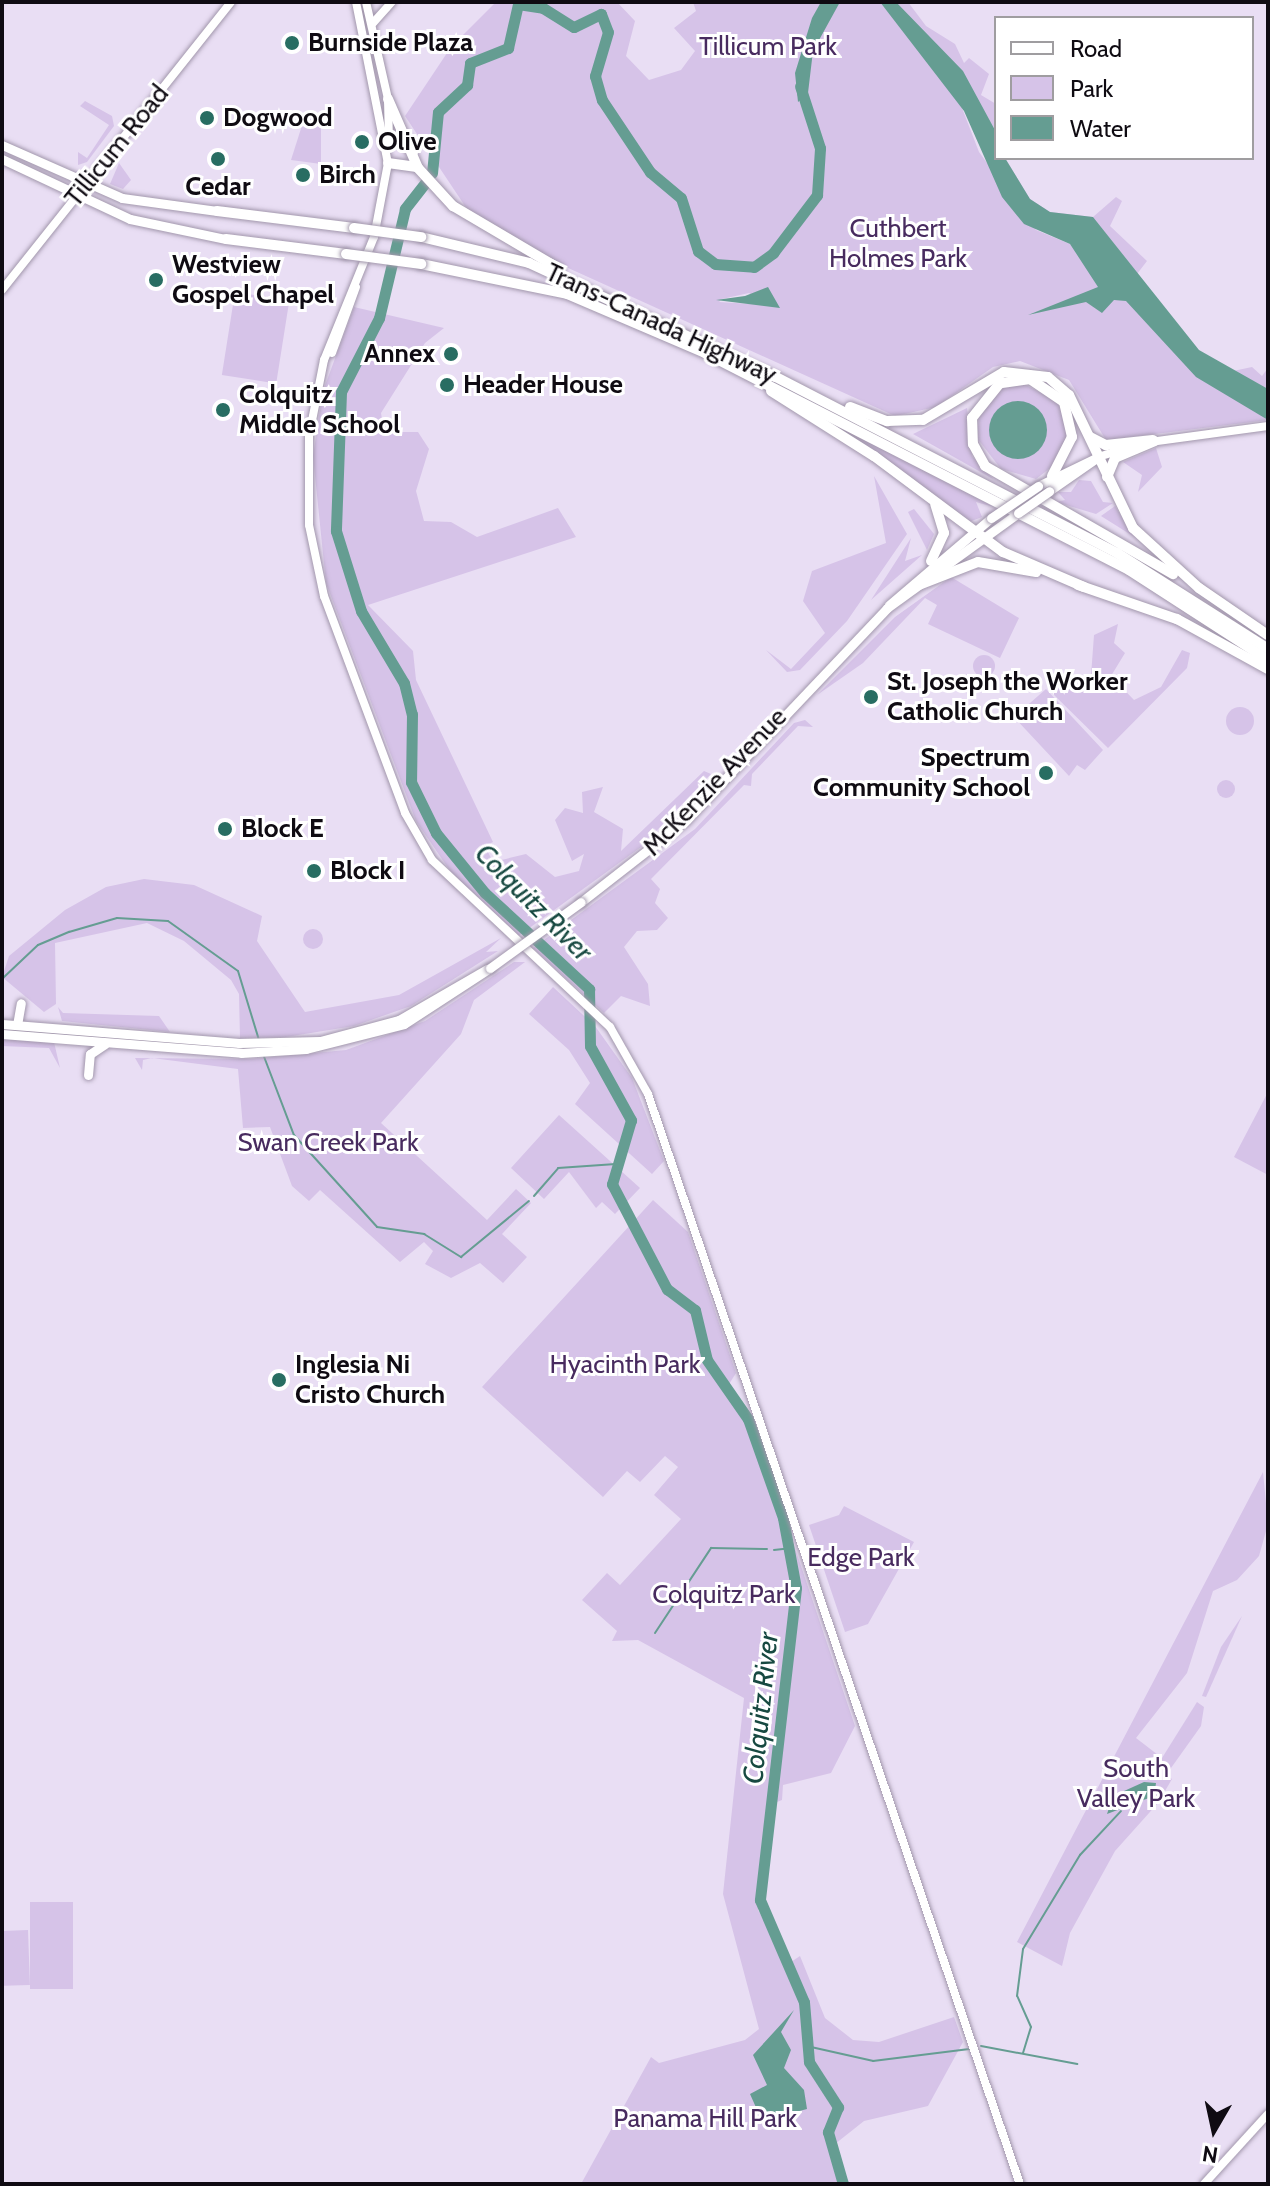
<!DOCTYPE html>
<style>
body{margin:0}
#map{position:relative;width:1270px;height:2186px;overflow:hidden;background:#e9def4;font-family:Cabin,sans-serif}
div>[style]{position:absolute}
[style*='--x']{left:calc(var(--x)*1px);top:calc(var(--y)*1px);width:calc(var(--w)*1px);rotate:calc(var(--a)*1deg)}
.green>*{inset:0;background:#d6c3e8;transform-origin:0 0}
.round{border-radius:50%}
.water>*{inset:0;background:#659d92}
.stream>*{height:2px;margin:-1px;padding:0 1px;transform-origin:1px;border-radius:1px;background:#659d92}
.river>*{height:11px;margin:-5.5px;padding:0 5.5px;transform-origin:5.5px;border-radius:5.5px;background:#659d92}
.roads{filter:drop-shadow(0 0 2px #a297ac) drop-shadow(0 0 2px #a297ac)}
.secondary>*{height:8px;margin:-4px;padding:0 4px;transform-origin:4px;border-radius:4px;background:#fff}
.primary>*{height:9px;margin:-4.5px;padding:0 4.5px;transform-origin:4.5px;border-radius:4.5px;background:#fff}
.trunk>*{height:9px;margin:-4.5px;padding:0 4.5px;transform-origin:4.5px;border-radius:4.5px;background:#fff}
.motorway>*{height:10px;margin:-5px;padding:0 5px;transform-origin:5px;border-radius:5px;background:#fff}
.bridges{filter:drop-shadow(0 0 2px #a297ac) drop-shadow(0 0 2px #a297ac)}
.primary-bridge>*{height:9px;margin:-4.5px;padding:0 4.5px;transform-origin:4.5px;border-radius:4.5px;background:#fff}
.motorway-bridge>*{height:10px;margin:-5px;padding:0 5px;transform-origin:5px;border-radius:5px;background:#fff}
.dots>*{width:22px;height:22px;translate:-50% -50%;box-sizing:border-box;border:4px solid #fff;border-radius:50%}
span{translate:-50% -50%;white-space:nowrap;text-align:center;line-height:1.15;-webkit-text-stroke:6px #fff;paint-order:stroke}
.poi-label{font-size:26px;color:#0f0b12;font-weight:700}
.left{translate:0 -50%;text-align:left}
.right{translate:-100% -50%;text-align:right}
.park-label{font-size:26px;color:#482b5f}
.street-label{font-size:26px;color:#0f0b12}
.water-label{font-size:28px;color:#174941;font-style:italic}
.frame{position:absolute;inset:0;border:4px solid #0f0b12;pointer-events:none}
.legend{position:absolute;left:994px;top:16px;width:260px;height:144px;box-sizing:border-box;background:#fff;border:2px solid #9f9da0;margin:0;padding:10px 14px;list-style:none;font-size:24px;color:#0f0b12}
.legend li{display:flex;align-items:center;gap:16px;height:40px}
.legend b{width:40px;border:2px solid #9f9da0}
.north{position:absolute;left:1174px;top:2090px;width:80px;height:80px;-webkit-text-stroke:6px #fff;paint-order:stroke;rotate:189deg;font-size:22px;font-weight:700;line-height:32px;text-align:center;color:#0f0b12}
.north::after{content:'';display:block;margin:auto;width:28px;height:36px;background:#0f0b12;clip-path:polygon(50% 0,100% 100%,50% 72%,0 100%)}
</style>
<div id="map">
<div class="green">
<i style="clip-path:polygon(evenodd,496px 2px,617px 2px,635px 21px,626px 56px,649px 80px,681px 70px,695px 51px,674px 28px,696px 11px,693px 2px,880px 2px,957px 95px,979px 152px,1036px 230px,1070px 244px,1268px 420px,1106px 440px,1069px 380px,1020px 361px,993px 367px,936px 407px,895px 416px,555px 262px,471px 215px,405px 116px,451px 47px,496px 2px,749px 293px,767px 305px,719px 302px,722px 299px,749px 293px)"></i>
<i style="clip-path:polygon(896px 2px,908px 2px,926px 26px,955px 44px,964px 63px,969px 58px,989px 74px,981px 95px,996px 104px,996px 150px)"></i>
<i style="clip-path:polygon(85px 101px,112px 116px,114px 126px,87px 162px,78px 165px,78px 152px,87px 158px,109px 125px,80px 106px)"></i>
<i style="clip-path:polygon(305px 116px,321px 120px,321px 164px,291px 160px)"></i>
<i style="clip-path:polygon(1005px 158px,1030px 199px,1050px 212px,1093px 217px,1116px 197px,1122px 201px,1110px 226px,1147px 261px,1137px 274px,1112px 250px,1047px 215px,1024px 195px)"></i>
<i style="clip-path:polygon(119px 163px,131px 180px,123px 189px,110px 184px)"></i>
<i style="left:235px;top:292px;width:55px;height:84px;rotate:9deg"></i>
<i style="clip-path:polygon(354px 307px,444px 328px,425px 343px,381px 413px,384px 432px,418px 432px,429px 449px,416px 491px,424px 521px,451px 522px,477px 537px,558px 508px,576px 537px,368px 605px,413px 651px,416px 680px,493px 842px,485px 846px,493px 862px,526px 854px,555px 877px,579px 871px,584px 854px,572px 861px,555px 820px,565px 808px,583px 813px,582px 792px,603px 787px,594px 812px,623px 829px,621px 851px,704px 771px,711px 774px,641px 847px,517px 937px,455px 878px,416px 821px,326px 583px,313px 456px,323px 391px)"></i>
<i style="clip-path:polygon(1252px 367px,1262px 376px,1268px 368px,1268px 395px,1233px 371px)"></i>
<i style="clip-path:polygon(1024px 384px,1060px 403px,1070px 432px,1054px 465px,1036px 479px,1001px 469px,977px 438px,979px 416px,1000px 389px)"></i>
<i style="clip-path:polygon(967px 408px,972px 456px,993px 479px,913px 434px)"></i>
<i style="clip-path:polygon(828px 422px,917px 466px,994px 507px,976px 502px,982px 517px,969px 522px)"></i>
<i style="clip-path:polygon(1156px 448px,1162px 467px,1138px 492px,1142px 475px,1123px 462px)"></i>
<i style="clip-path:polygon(874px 476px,907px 534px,847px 621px,800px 670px,787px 672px,766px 650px,791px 669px,825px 633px,803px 601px,812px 571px,886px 543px)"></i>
<i style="clip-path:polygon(1079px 480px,1091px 481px,1103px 502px,1113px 503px,1096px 514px,1056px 502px,1065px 500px,1058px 492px,1071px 492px)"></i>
<i style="clip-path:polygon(1115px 506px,1127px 525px,1136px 538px,1101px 516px)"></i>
<i style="clip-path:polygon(914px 509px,934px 534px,927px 550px,908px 512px)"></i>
<i style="clip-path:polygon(911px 538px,905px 561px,922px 555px,871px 600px)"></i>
<i style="clip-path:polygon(951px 577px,1019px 618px,1000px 658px,928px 624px,937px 605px,925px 598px,863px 663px,817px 695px,895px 617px)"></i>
<i style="clip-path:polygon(1118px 624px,1114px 643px,1125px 653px,1111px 676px,1134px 700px,1161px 687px,1182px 650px,1190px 653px,1187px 668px,1108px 748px,1052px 693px,1061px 680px,1090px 689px,1094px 635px)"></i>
<i class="round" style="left:973px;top:655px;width:22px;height:22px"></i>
<i class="round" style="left:960px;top:674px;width:20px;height:20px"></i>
<i style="clip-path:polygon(1046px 689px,1103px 750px,1085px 770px,1077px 765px,1069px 776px,1014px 717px)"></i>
<i class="round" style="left:1226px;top:707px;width:28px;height:28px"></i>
<i style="clip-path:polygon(805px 720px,813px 727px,798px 726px,752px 774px,751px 786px,744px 785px,651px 879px,660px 889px,655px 903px,668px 918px,657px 930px,637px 931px,624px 947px,648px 984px,650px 1006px,621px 996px,604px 1013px,533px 948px,695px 829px,794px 723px)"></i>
<i class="round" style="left:1217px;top:780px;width:18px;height:18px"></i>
<i style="clip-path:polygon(144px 879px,194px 885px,262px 916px,257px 941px,305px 1012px,399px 995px,501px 938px,486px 952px,498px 951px,411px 1006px,354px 1026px,286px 1037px,240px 1038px,239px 994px,231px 980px,184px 941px,147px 923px,55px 943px,56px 1004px,44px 1012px,2px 977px,9px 956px,65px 910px,106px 887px)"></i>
<i class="round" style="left:303px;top:929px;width:20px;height:20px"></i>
<i style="clip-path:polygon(514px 962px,525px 962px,474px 1000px,461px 1034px,381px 1123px,487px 1220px,516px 1189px,531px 1203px,502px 1234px,527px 1257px,503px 1283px,480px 1263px,451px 1278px,425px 1264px,433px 1251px,424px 1242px,400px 1262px,320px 1190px,309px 1201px,292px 1186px,270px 1127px,243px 1128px,238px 1069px,152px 1058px,143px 1060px,142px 1070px,135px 1058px,251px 1059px,346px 1050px,425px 1021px)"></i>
<i style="clip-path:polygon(553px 987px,595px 1026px,632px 1078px,664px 1161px,652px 1174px,575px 1104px,590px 1083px,569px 1050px,529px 1014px)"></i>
<i style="clip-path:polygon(58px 1007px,63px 1013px,159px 1016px,170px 1032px,62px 1021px)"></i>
<i style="clip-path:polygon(2px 1038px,54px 1042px,60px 1068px,49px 1048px,2px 1046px)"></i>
<i style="clip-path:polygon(1268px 1092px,1268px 1175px,1234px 1157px)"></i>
<i style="clip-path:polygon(559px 1115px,640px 1188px,615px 1214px,602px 1202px,596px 1208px,569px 1172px,544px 1199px,511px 1168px)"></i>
<i style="clip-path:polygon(653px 1200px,688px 1232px,736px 1373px,726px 1389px,748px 1409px,855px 1726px,831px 1773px,783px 1785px,782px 1800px,772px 1804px,758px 1910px,788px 1964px,800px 1956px,825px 2018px,853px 2040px,879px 2042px,954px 2017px,963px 2042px,928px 2106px,864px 2121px,830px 2148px,850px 2184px,581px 2184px,651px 2057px,659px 2063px,745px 2040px,759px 2029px,723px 1894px,744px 1698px,638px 1640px,612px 1641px,617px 1631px,582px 1600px,607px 1573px,620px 1585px,681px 1519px,654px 1495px,678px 1467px,665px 1456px,640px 1482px,627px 1471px,603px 1497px,482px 1387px)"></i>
<i style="clip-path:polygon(1263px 1472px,1268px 1524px,1259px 1556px,1237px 1580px,1213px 1591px,1187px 1673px,1136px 1738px,1162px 1758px,1197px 1702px,1204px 1707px,1201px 1726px,1166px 1775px,1172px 1779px,1158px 1803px,1115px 1851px,1070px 1933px,1062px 1966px,1017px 1942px)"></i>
<i style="clip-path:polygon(844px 1506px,914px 1542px,868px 1624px,845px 1632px,809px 1525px,839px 1515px)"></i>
<i style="clip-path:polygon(1242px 1616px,1206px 1697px,1202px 1696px,1221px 1647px)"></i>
<i style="left:30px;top:1902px;width:43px;height:87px"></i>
<i style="left:28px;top:1930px;width:55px;height:26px;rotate:88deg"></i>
</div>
<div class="water">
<i style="clip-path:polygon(840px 2px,813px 51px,808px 93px,798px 102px,795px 73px,812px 18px,821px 2px)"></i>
<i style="clip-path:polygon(880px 2px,896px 2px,963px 71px,996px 132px,996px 158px,1005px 158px,1030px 199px,1050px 212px,1093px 217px,1199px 350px,1268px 389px,1268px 420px,1196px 377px,1126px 301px,1114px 300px,1102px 313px,1086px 302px,1028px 315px,1098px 287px,1070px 244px,1024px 224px,1002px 197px,964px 111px)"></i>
<i style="clip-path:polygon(768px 287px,780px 308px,716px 300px,745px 296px)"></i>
<i class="round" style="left:989px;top:401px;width:58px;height:58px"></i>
<i style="clip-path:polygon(1144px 1782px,1156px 1783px,1154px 1796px,1107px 1814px,1113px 1796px)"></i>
<i style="clip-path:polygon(794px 2010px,781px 2032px,791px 2050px,784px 2068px,804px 2090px,807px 2109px,762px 2121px,750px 2094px,767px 2085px,753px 2055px)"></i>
</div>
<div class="stream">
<i style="--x:3;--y:978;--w:48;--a:-43.3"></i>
<i style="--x:38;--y:945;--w:34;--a:-23"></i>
<i style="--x:69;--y:932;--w:50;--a:-16.3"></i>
<i style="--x:117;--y:918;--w:51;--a:3.4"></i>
<i style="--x:168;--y:921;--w:86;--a:35.5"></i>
<i style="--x:238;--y:971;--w:72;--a:73.1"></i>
<i style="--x:263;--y:1054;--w:87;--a:69.1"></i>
<i style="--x:294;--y:1135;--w:124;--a:47.9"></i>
<i style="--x:377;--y:1227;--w:48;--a:8.5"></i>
<i style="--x:424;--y:1234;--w:44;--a:31.9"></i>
<i style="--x:461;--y:1257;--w:88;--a:-39.5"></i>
<i style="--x:534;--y:1196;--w:37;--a:-49"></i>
<i style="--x:558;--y:1168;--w:58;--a:-3.9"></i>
<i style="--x:774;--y:1550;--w:18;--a:-6"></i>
<i style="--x:655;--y:1633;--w:102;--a:-56.6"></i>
<i style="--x:711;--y:1548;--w:56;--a:1"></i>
<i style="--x:981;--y:2046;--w:98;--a:10.6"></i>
<i style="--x:811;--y:2047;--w:64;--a:12.7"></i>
<i style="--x:873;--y:2061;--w:97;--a:-7.1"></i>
<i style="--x:1023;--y:2053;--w:27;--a:-73"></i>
<i style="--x:1031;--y:2027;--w:34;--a:-114"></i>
<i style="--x:1017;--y:1996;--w:47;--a:-82.7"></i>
<i style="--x:1023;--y:1949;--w:110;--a:-58.8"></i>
<i style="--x:1080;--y:1855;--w:60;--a:-47"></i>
</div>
<div class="river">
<i style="--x:432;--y:173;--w:61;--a:-84.4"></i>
<i style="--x:438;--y:112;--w:40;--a:-43"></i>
<i style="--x:467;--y:85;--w:22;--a:-82"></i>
<i style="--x:470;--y:63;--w:41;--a:-21.5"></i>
<i style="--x:508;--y:48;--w:45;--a:-77.2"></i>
<i style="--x:518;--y:4;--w:25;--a:9"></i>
<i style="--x:543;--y:8;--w:36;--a:32"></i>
<i style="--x:574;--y:27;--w:30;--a:-26"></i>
<i style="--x:601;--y:14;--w:19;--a:69"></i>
<i style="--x:608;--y:32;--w:46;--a:106.5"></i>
<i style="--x:595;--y:76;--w:25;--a:74"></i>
<i style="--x:602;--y:100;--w:87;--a:56.3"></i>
<i style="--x:650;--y:172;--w:40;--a:40"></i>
<i style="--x:681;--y:198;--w:56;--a:72.2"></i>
<i style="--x:698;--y:251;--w:21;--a:37"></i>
<i style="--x:715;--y:264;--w:39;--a:4"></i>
<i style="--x:754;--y:267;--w:24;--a:-36"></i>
<i style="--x:773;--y:253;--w:73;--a:-52.8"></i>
<i style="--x:817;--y:195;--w:47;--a:-86.3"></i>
<i style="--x:820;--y:148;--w:65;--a:-107.9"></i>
<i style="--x:425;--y:183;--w:33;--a:128"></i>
<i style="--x:405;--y:209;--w:112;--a:103.4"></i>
<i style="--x:379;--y:318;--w:83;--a:117.2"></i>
<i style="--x:341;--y:392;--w:139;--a:92.1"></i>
<i style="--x:336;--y:531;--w:84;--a:72.6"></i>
<i style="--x:361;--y:611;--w:84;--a:59.2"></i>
<i style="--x:404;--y:683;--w:32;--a:76"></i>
<i style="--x:412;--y:714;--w:68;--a:90.8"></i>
<i style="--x:411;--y:782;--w:57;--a:63.9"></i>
<i style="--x:436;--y:833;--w:77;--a:50.8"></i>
<i style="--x:485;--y:893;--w:142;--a:42.7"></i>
<i style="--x:589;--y:989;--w:57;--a:89"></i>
<i style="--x:590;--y:1046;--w:85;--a:61"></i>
<i style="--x:631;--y:1120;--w:67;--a:106.5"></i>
<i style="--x:612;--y:1184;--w:119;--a:62.4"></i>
<i style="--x:667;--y:1289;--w:35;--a:37"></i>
<i style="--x:695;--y:1310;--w:51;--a:76.5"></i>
<i style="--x:707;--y:1360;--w:72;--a:55.2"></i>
<i style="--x:748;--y:1419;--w:105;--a:70.5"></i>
<i style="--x:783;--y:1518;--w:71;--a:79.5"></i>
<i style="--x:796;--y:1588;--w:314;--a:96.6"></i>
<i style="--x:760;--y:1900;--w:111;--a:66.7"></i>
<i style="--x:804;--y:2002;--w:60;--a:85.2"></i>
<i style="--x:809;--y:2062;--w:54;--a:57.2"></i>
<i style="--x:838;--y:2107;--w:27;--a:112"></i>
<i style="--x:828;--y:2132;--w:54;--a:73.9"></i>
</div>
<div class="roads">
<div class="secondary">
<i style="--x:356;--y:2;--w:164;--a:78.8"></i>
<i style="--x:388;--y:163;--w:75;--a:100.7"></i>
<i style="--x:374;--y:237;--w:133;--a:112.1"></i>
<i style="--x:324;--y:360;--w:77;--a:101.2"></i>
<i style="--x:309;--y:436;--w:89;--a:90"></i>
<i style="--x:309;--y:525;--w:73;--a:78.1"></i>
<i style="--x:324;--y:596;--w:232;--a:69.5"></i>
<i style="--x:405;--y:813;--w:54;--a:60.1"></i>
<i style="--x:432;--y:860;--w:244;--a:43.2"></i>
<i style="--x:610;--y:1027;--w:77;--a:60.4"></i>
<i style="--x:648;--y:1094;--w:1152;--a:71.16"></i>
<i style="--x:366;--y:2;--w:99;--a:77.2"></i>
<i style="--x:388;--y:99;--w:45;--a:88.7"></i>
<i style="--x:373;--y:23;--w:28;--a:-48"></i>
<i style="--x:2;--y:290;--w:368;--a:-51.5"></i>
<i style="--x:332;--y:353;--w:70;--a:-70"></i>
<i style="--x:1150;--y:442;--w:119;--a:-7.7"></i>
<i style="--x:1098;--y:457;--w:37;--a:-17"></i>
<i style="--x:1204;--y:2184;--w:95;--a:-47.6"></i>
</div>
<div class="primary">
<i style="--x:1038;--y:486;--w:67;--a:-25.8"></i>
<i style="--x:1049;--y:491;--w:60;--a:-34.8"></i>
<i style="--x:889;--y:605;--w:134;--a:-40.5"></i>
<i style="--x:581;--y:902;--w:133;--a:-38"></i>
<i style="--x:686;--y:820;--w:292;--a:-46.5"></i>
<i style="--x:887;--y:608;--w:162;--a:-35.9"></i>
<i style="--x:2;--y:1024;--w:238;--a:4.6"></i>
<i style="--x:239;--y:1043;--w:81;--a:-1.4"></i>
<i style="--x:320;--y:1041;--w:82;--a:-14.9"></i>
<i style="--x:399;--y:1020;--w:102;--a:-30.1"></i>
<i style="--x:17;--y:1025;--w:22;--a:-80"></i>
<i style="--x:2;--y:1034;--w:240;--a:4.5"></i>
<i style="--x:241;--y:1053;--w:65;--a:-3.5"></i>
<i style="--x:306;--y:1049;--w:101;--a:-14.3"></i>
<i style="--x:404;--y:1024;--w:103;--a:-33.1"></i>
<i style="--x:88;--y:1075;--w:21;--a:-85"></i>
<i style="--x:90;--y:1054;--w:18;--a:-34"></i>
</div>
<div class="trunk">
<i style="--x:2;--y:145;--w:131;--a:23.8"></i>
<i style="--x:122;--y:198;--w:96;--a:7.8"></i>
<i style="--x:2;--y:159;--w:141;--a:25.1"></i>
<i style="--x:130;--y:219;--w:98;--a:11.8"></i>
</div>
<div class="motorway">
<i style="--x:388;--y:99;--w:75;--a:66.5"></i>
<i style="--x:418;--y:168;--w:52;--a:47.4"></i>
<i style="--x:453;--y:206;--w:124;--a:30.5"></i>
<i style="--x:388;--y:163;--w:29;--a:8"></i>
<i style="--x:217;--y:211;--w:138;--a:7.1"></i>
<i style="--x:421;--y:237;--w:111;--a:13.5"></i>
<i style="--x:529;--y:263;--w:272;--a:24.8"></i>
<i style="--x:776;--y:377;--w:384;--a:27.3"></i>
<i style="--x:1117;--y:553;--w:179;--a:32.4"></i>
<i style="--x:226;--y:239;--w:121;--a:7.1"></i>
<i style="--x:421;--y:264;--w:149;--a:11.6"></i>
<i style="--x:567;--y:294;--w:150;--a:23.1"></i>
<i style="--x:705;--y:353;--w:476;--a:27.1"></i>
<i style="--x:1129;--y:570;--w:166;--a:32.9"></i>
<i style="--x:771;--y:391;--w:122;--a:32.3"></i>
<i style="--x:874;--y:456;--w:161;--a:36.7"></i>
<i style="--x:1003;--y:552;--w:88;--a:23.4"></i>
<i style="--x:850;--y:407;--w:40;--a:21"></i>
<i style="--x:887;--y:421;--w:36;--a:-2"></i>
<i style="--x:923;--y:420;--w:94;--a:-30.7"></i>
<i style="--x:1004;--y:372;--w:44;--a:6.5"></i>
<i style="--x:1048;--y:377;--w:28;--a:41"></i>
<i style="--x:1069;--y:395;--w:148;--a:64.3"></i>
<i style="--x:1133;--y:528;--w:89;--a:42.3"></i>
<i style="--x:1199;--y:588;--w:83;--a:34.3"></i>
<i style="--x:1090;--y:437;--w:18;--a:27"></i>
<i style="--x:1106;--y:445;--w:47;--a:-6.1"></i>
<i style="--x:1052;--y:476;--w:44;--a:-62.9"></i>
<i style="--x:1072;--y:437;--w:36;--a:-103"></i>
<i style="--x:1064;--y:402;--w:41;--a:-145.9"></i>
<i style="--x:1030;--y:379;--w:30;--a:172"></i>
<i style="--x:1000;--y:383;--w:45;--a:128.7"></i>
<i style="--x:972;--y:418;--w:26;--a:88"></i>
<i style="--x:973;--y:444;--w:25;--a:61"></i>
<i style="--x:985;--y:466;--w:217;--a:29.9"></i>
<i style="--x:1107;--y:477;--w:21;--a:-67"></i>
<i style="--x:1115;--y:458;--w:43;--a:-23"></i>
<i style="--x:931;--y:561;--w:31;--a:-65"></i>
<i style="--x:944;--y:533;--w:30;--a:-107"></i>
<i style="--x:1078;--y:585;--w:105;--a:19"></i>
<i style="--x:1177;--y:619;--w:104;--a:28.8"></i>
<i style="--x:916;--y:586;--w:66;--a:-21.2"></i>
<i style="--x:978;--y:562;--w:59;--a:9.8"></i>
</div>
</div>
<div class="bridges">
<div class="primary-bridge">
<i style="--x:1018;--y:513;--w:38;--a:-35"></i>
<i style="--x:991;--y:518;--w:57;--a:-34.2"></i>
<i style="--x:490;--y:968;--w:112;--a:-36"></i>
</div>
<div class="motorway-bridge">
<i style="--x:354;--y:228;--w:68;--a:7.7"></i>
<i style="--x:346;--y:254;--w:76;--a:7.6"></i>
</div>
</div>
<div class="dots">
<i style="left:292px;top:43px;background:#286d62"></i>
<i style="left:207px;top:118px;background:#286d62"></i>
<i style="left:362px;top:142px;background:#286d62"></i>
<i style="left:218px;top:159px;background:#286d62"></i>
<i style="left:303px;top:175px;background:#286d62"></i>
<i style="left:156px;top:280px;background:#286d62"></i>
<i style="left:451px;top:354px;background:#286d62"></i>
<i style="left:447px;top:385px;background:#286d62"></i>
<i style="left:223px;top:410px;background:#286d62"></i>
<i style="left:871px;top:697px;background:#286d62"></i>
<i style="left:1046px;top:773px;background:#286d62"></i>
<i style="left:225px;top:829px;background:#286d62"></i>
<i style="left:314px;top:871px;background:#286d62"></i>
<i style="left:279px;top:1380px;background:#286d62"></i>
</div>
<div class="poi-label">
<span class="left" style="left:308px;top:43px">Burnside Plaza</span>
<span class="left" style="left:223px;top:118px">Dogwood</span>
<span class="left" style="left:378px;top:142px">Olive</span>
<span class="left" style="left:319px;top:175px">Birch</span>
<span style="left:218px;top:187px">Cedar</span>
<span class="left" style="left:172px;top:280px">Westview<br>Gospel Chapel</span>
<span class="right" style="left:435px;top:354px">Annex</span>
<span class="left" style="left:463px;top:385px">Header House</span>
<span class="left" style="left:239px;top:410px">Colquitz<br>Middle School</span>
<span class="left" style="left:887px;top:697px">St. Joseph the Worker<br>Catholic Church</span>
<span class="right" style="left:1030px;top:773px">Spectrum<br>Community School</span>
<span class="left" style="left:241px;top:829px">Block E</span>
<span class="left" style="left:330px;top:871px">Block I</span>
<span class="left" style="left:295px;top:1380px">Inglesia Ni<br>Cristo Church</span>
</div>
<div class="park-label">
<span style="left:768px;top:47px">Tillicum Park</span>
<span style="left:898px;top:244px">Cuthbert<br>Holmes Park</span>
<span style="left:328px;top:1143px">Swan Creek Park</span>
<span style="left:625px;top:1365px">Hyacinth Park</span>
<span style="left:861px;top:1558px">Edge Park</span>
<span style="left:724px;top:1595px">Colquitz Park</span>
<span style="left:1136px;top:1784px">South<br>Valley Park</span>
<span style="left:705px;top:2119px">Panama Hill Park</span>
</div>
<div class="street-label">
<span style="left:117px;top:146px;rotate:-51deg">Tillicum Road</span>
<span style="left:661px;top:324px;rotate:25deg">Trans-Canada Highway</span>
<span style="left:715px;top:782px;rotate:-46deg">McKenzie Avenue</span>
</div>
<div class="water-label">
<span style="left:534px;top:902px;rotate:45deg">Colquitz River</span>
<span style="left:760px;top:1708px;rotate:-84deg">Colquitz River</span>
</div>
<div class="frame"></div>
<ul class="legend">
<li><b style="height:10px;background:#fff"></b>Road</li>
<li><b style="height:22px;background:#d6c3e8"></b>Park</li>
<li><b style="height:22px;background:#659d92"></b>Water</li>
</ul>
<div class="north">N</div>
</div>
